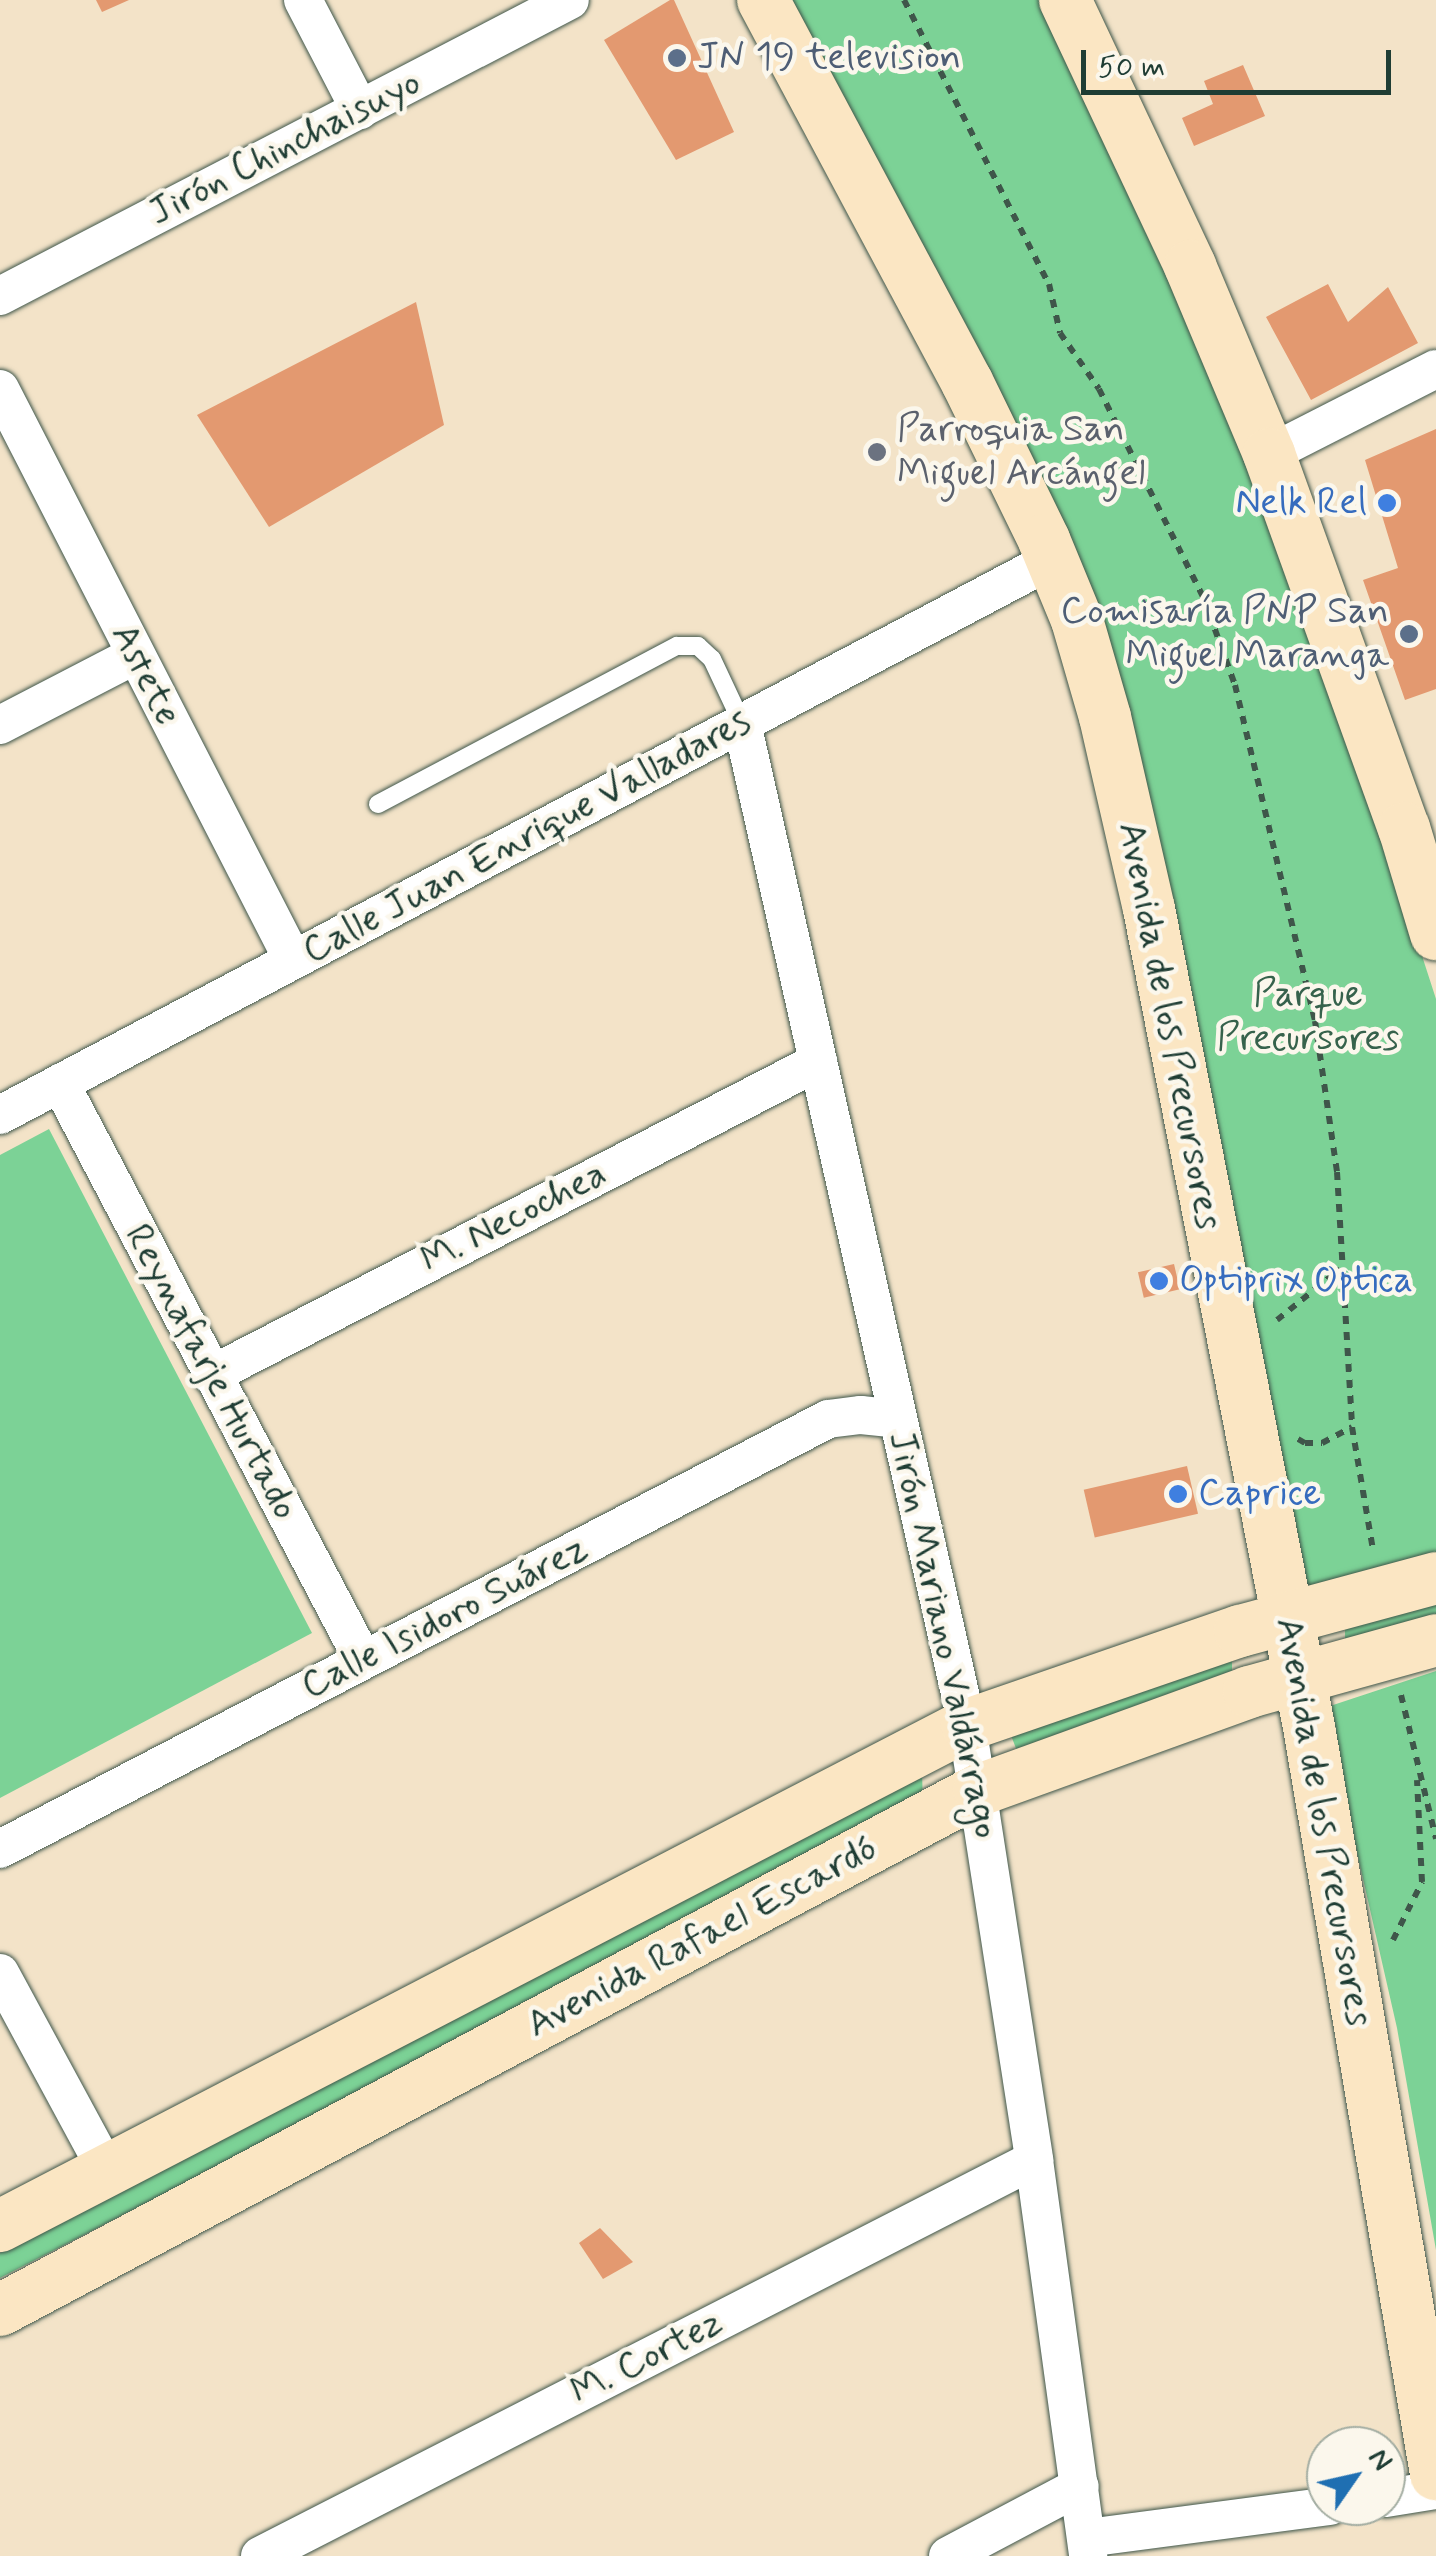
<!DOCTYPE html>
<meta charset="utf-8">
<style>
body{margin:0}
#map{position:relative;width:1436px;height:2556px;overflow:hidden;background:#f3e3c8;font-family:Mynerve,sans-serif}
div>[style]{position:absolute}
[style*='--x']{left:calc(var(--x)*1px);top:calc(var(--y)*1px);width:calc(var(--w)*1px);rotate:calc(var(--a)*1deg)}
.green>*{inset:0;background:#7cd296}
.building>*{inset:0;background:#e39970;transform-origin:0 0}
.path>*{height:6px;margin-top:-3px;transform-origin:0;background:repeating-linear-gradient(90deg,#3f564a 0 8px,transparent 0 16px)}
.roads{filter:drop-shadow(0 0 2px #3f564a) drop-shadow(0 0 2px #3f564a)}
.lane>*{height:18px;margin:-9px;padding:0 9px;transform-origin:9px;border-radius:9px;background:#fff}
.street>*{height:38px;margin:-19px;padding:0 19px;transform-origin:19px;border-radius:19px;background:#fff}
.secondary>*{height:52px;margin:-26px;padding:0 26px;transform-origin:26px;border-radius:26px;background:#fbe6c3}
.dots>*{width:28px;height:28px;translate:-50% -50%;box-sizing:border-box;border:5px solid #fbf7ec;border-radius:50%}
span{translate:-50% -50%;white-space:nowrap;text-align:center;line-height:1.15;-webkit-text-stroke:9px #fbf7ec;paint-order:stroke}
.service-label{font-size:38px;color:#4e5e75}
.left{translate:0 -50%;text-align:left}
.right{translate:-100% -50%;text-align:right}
.street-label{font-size:38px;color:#1f3d34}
.worship-label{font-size:38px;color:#5b616d}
.shop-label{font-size:38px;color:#366cbe}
.park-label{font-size:38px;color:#36624c}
.north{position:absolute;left:1306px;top:2426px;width:100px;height:100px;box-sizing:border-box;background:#fbf7ec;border:2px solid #a3ada2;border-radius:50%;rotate:56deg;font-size:28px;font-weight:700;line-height:40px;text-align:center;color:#1f3d34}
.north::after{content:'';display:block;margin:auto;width:35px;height:45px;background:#1f6fb2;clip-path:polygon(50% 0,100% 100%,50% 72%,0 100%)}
.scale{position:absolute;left:1081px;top:50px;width:310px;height:45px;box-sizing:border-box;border:5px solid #1f3d34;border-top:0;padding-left:12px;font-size:30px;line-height:35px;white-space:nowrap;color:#1f3d34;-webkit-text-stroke:8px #fbf7ec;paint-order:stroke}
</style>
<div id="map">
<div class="green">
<i style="clip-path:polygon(792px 0,1040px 0,1258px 449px,1436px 999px,1436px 1554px,1299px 1590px,1088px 582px)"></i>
<i style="clip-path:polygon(49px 1129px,312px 1633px,0 1798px,0 1155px)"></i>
<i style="clip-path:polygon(1436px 1588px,1436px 1625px,1345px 1644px,1345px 1624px)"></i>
<i style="clip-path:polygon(1232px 1652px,1232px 1672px,1017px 1751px,1007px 1725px)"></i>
<i style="clip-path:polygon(1436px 1671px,1436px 2250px,1397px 2028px,1324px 1708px)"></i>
<i style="clip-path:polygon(922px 1773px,923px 1804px,0 2278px,0 2253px)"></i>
</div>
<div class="building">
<i style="clip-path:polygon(96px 0,129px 0,102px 12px)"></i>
<i style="clip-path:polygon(670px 0,674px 0,734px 132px,676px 160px,604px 40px)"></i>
<i style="clip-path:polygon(1243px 65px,1265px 116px,1194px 146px,1182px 118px,1213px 104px,1204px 81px)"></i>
<i style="clip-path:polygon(1328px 284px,1348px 322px,1388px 287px,1418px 343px,1311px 400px,1266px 317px)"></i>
<i style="clip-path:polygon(416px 302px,444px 425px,269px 527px,197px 415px)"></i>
<i style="clip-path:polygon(1436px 429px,1436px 689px,1405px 700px,1363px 580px,1398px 568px,1365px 460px)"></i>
<i style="left:1174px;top:1264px;width:26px;height:37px;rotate:77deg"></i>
<i style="left:1187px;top:1466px;width:49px;height:106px;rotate:77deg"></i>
<i style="clip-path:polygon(600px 2228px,633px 2262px,603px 2279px,579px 2243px)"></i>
</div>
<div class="path">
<i style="--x:904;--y:0;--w:319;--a:63"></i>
<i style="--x:1049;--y:284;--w:50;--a:77.3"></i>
<i style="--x:1060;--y:333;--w:68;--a:55.1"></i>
<i style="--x:1099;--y:389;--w:235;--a:63.4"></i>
<i style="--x:1204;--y:599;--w:91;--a:70.2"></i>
<i style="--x:1235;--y:685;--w:345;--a:76.6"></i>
<i style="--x:1315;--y:1021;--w:153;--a:81.7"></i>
<i style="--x:1337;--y:1172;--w:255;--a:86.6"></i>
<i style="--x:1352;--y:1427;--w:125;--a:80.3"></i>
<i style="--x:1277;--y:1320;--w:81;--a:-39"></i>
<i style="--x:1298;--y:1439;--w:8;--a:30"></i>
<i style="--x:1305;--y:1443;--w:17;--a:0"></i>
<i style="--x:1322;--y:1443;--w:34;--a:-28"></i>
<i style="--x:1401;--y:1695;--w:148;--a:76.3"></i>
<i style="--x:1393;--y:1940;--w:65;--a:-63.4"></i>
<i style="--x:1422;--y:1882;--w:102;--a:-92.8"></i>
</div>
<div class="roads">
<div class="lane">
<i style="--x:378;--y:804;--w:338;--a:-27.9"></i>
<i style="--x:677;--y:646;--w:21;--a:0"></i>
<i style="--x:698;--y:646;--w:19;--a:43"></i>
<i style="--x:712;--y:659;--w:71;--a:64.9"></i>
</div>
<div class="street">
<i style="--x:303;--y:0;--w:124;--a:62.6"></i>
<i style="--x:0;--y:296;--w:642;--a:-27.44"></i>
<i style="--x:0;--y:389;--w:642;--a:62.84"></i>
<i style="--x:1269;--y:454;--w:187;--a:-27"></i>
<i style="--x:742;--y:723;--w:1027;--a:77.34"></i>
<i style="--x:967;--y:1725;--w:440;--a:81.2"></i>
<i style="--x:1034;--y:2160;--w:400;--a:82.2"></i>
<i style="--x:0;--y:725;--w:152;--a:-27.4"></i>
<i style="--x:60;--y:1083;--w:652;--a:62.29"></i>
<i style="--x:0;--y:1115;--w:1191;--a:-27.83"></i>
<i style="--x:211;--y:1375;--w:683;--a:-27.28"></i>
<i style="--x:0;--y:1849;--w:933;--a:-27.44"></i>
<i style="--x:828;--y:1419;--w:33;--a:-7"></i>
<i style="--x:861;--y:1415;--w:37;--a:6"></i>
<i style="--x:0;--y:1973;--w:223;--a:61.6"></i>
<i style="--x:1386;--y:2498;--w:51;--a:-9.1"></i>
<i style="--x:1087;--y:2538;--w:245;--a:-7.5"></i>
<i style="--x:260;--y:2556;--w:869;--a:-27.1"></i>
<i style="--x:948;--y:2556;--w:149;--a:-27.9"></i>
</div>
<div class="secondary">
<i style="--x:763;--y:0;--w:433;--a:61.9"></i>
<i style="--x:967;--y:382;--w:176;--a:64"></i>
<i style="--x:1044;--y:540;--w:87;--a:67.6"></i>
<i style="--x:1077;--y:620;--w:101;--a:73.9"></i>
<i style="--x:1105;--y:717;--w:197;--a:77.1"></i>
<i style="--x:1149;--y:909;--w:834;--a:78.93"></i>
<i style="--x:1309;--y:1727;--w:758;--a:80.35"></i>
<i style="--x:1065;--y:0;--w:294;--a:64.8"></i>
<i style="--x:1190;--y:266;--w:204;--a:67.2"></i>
<i style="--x:1269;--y:454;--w:398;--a:70.2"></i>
<i style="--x:1404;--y:828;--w:111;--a:73.2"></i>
<i style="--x:0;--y:2226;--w:1089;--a:-27.39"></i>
<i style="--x:967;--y:1725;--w:289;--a:-19"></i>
<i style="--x:1240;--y:1631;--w:203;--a:-15.1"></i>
<i style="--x:0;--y:2310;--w:1109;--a:-27.98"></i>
<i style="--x:979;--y:1790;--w:287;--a:-19.9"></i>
<i style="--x:1249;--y:1692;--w:194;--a:-15.5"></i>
</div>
</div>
<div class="dots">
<i style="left:677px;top:58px;background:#5c6f8a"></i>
<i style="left:877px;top:452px;background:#6b7280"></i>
<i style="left:1387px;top:503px;background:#3f7fe0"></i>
<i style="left:1409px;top:634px;background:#5c6f8a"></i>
<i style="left:1159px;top:1281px;background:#3f7fe0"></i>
<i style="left:1178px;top:1494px;background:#3f7fe0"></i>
</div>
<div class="service-label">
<span class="left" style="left:697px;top:58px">JN 19 television</span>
<span class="right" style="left:1389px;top:634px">Comisaría PNP San<br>Miguel Maranga</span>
</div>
<div class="street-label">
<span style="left:285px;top:148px;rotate:-27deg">Jirón Chinchaisuyo</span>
<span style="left:145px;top:675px;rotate:63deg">Astete</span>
<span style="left:527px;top:837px;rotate:-28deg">Calle Juan Enrique Valladares</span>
<span style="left:1169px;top:1026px;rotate:79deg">Avenida de los Precursores</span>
<span style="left:514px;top:1218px;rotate:-27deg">M. Necochea</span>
<span style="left:211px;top:1372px;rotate:62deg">Reynafarje Hurtado</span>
<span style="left:445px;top:1618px;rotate:-27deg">Calle Isidoro Suárez</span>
<span style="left:943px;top:1635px;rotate:78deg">Jirón Mariano Valdárrago</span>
<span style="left:1323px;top:1822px;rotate:80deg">Avenida de los Precursores</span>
<span style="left:702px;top:1937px;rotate:-28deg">Avenida Rafael Escardó</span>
<span style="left:647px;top:2358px;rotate:-27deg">M. Cortez</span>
</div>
<div class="worship-label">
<span class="left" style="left:897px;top:452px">Parroquia San<br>Miguel Arcángel</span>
</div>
<div class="shop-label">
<span class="right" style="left:1367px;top:503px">Nelk Rel</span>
<span class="left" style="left:1179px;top:1281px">Optiprix Optica</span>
<span class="left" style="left:1198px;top:1494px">Caprice</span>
</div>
<div class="park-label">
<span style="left:1308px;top:1017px">Parque<br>Precursores</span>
</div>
<div class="north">N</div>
<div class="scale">50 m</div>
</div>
